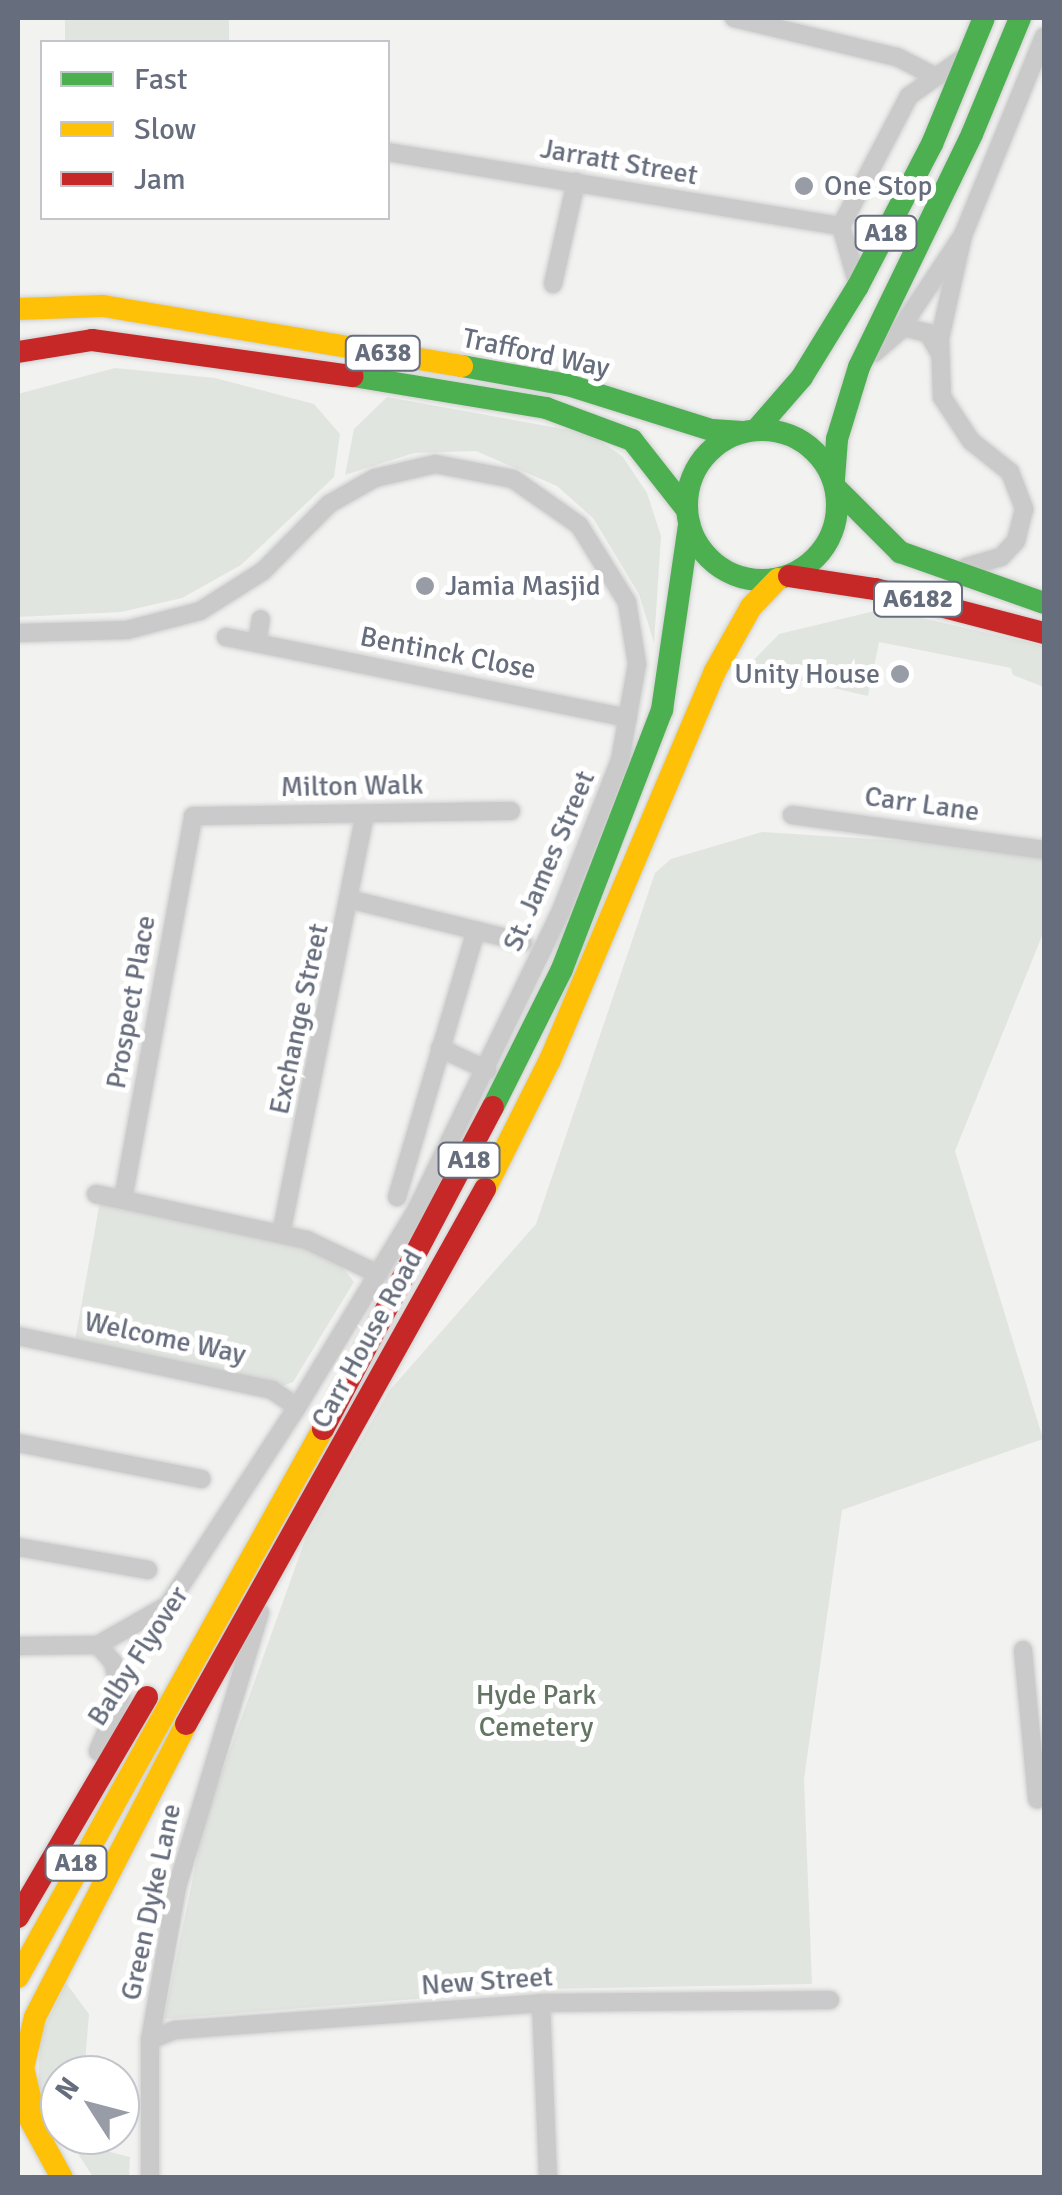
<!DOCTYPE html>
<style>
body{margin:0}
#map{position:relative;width:1062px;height:2195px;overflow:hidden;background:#f2f2f1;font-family:Signika,sans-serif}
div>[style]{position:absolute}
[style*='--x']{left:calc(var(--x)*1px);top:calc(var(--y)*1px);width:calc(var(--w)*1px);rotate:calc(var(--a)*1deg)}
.green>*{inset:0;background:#e1e5df;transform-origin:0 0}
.roads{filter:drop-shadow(0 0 2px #cecfcf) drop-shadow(0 0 2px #cecfcf)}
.street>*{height:18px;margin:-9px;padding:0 9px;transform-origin:9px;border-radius:9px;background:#cacacb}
.fast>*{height:22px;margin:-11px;padding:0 11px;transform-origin:11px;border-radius:11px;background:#4caf50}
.fast>.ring{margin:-11px;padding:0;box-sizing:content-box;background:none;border:22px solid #4caf50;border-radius:50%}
.slow>*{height:22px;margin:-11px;padding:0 11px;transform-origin:11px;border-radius:11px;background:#ffc107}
.jam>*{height:22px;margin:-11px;padding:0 11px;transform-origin:11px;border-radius:11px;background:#c62828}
.dots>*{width:28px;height:28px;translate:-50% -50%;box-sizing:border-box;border:5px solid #fff;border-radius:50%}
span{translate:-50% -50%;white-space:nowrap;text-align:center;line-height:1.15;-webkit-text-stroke:10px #fff;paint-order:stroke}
.shield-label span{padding:2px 8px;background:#fff;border:2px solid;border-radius:8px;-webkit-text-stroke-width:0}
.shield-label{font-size:25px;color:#666d7d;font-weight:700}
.street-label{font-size:28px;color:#666d7d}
.poi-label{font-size:28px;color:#666d7d}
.left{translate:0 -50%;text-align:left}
.right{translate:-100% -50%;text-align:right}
.park-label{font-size:28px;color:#647564}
.frame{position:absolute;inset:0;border:20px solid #666d7d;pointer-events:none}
.legend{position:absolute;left:40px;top:40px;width:350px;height:180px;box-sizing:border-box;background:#fff;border:2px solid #c2c5cb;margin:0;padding:12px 18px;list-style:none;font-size:30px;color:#666d7d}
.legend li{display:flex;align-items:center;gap:20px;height:50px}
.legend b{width:50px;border:2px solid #c2c5cb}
.north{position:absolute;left:40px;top:2055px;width:100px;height:100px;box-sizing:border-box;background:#fff;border:2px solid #c2c5cb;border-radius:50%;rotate:306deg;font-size:28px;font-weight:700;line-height:40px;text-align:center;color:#666d7d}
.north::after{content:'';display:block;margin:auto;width:35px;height:45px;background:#979ca6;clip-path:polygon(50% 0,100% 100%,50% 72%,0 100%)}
</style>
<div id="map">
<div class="green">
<i style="left:65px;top:18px;width:164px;height:24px"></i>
<i style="clip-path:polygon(115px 368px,215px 378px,314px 404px,340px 434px,334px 477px,241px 565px,182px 598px,121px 612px,18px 617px,18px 394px)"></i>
<i style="clip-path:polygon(387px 397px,591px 434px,623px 457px,647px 493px,661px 536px,654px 643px,639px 594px,593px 518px,557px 486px,476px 451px,414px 453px,345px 475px,354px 429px)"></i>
<i style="clip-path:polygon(883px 609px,1044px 646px,1044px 687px,1013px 675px,1011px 668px,879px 642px,868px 696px,746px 668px,779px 634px)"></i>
<i style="clip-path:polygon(762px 832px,1044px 850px,1044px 931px,955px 1151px,1043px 1439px,842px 1510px,804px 1779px,812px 1984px,543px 1989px,164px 2019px,204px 1823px,306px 1537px,389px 1391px,536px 1224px,655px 873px,671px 859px)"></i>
<i style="clip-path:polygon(101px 1196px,327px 1248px,354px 1282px,293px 1382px,272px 1390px,74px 1346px)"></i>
<i style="clip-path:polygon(66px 1983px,89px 2014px,84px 2075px,60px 2075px,60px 2126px,38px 2092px,40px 2036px)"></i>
<i style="clip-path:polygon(66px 2135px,93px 2135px,110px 2152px,130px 2157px,129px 2177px,93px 2177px)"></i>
</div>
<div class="roads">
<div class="street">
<i style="--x:734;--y:18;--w:168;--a:13.5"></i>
<i style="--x:897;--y:57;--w:39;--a:27"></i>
<i style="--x:388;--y:152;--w:459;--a:9.3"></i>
<i style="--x:963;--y:235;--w:106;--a:102.6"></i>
<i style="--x:940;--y:338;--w:59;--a:88.1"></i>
<i style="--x:942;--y:397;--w:53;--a:56.6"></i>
<i style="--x:971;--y:441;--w:50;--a:38.5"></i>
<i style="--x:1010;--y:472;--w:40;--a:69"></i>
<i style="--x:1024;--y:509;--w:33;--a:104"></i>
<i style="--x:1016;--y:541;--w:22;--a:133"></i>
<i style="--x:1001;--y:557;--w:36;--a:164"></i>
<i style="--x:553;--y:284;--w:105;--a:-77.3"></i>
<i style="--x:858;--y:285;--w:61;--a:-106.1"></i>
<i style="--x:841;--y:226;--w:147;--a:-62.4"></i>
<i style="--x:909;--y:96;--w:70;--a:-35.1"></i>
<i style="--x:902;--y:327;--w:27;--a:13"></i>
<i style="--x:928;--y:333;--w:22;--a:60"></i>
<i style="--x:874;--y:353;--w:33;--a:-41"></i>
<i style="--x:899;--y:331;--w:115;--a:-56.3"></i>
<i style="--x:963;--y:235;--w:214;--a:-67.8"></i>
<i style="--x:18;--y:633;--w:109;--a:-1.6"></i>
<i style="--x:127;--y:630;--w:75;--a:-14.6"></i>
<i style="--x:200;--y:611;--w:75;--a:-32.4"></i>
<i style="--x:263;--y:571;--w:94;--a:-45.4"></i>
<i style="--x:329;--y:504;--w:53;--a:-29.5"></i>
<i style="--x:375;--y:478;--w:62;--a:-13.1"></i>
<i style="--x:435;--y:464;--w:79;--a:10.9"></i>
<i style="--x:513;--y:479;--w:80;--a:34.9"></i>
<i style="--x:579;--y:525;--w:91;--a:58.1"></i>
<i style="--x:627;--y:602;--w:63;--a:80.8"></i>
<i style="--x:637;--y:664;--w:97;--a:100"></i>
<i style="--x:620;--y:760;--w:164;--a:111.4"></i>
<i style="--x:560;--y:913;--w:329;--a:115.8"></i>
<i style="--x:417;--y:1209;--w:232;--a:121.2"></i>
<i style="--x:297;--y:1407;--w:236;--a:123.1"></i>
<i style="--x:168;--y:1605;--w:81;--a:150.3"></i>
<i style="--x:98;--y:1645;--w:80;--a:179.3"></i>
<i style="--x:226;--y:637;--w:410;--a:11.4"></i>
<i style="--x:257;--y:643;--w:24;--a:-81"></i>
<i style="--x:792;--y:815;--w:254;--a:7.9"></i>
<i style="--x:352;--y:900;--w:176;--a:13.8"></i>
<i style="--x:440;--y:1048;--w:52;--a:25.1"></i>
<i style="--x:96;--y:1194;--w:216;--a:12.3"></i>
<i style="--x:307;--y:1240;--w:79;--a:25.6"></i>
<i style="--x:397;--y:1197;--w:278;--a:-73.5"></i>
<i style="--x:123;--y:1199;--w:389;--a:-79.6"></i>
<i style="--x:193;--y:816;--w:318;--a:-0.9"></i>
<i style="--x:281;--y:1234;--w:428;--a:-78.7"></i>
<i style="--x:18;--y:1336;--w:260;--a:12"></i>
<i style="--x:272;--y:1390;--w:30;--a:34"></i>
<i style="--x:18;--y:1443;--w:187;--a:11.1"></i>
<i style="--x:18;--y:1547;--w:132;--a:10"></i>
<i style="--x:98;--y:1645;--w:23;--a:49"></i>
<i style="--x:113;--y:1662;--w:36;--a:77"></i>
<i style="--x:121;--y:1697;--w:59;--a:113.1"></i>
<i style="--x:1023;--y:1650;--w:150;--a:84.6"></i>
<i style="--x:541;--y:2003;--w:175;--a:87.7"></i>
<i style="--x:150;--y:2040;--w:27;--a:-22"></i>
<i style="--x:175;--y:2030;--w:367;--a:-4.2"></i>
<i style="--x:541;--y:2003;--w:289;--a:-0.6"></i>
<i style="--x:150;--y:2178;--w:138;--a:-90"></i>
<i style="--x:150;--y:2040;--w:155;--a:-80"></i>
<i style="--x:177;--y:1887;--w:287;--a:-73.2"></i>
</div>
<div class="fast">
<i style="--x:462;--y:366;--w:108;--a:10.2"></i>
<i style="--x:568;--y:385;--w:151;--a:17.4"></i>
<i style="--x:712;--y:430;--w:30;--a:4"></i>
<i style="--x:353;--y:376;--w:196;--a:9.4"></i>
<i style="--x:546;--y:408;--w:92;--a:20.4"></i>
<i style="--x:632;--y:440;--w:89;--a:51.8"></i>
<i style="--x:756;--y:430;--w:70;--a:-49"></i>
<i style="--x:802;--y:377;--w:107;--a:-58.4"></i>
<i style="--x:858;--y:286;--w:160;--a:-62.5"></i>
<i style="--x:932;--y:144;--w:136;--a:-67.6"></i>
<i class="ring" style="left:687px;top:430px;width:128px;height:128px"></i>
<i style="--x:834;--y:479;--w:40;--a:-85.7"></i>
<i style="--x:837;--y:439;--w:75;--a:-73"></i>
<i style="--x:859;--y:367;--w:259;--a:-64.1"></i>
<i style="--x:972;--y:134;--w:126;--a:-67.5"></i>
<i style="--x:836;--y:488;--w:91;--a:45"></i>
<i style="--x:900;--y:552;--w:153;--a:19.5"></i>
<i style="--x:493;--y:1107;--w:154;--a:-63.4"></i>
<i style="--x:562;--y:969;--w:278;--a:-68.9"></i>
<i style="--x:662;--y:710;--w:188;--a:-81.7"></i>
</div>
<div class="slow">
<i style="--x:18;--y:309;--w:85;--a:-2"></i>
<i style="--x:103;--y:306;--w:364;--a:9.5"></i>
<i style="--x:485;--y:1189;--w:144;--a:-63.3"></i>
<i style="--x:550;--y:1060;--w:420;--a:-67"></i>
<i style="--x:714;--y:673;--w:76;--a:-60.7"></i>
<i style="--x:751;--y:607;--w:39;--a:-46"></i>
<i style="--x:18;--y:1977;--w:627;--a:-60.9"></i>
<i style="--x:26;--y:2112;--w:75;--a:61.4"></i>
<i style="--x:37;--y:2127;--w:61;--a:-103.3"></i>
<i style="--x:23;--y:2068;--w:52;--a:-76.8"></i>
<i style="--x:35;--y:2017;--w:330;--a:-62.7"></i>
</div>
<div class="jam">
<i style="--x:18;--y:352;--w:75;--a:-9.2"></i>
<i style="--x:92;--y:340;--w:263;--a:7.9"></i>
<i style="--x:789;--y:576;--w:87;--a:8.6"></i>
<i style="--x:875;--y:589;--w:175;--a:14.6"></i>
<i style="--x:323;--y:1429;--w:364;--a:-62.2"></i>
<i style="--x:186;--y:1724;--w:613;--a:-60.8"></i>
<i style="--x:18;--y:1917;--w:255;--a:-59.6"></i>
</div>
</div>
<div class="dots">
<i style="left:804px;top:186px;background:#979ca6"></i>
<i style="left:425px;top:586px;background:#979ca6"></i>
<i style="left:900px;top:674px;background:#979ca6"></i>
</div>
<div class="shield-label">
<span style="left:886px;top:233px">A18</span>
<span style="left:383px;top:353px">A638</span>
<span style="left:918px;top:599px">A6182</span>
<span style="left:469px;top:1160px">A18</span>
<span style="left:76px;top:1863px">A18</span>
</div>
<div class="street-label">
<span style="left:619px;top:162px;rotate:10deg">Jarratt Street</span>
<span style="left:536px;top:353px;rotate:12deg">Trafford Way</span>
<span style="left:448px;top:653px;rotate:11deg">Bentinck Close</span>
<span style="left:352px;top:786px;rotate:-1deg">Milton Walk</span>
<span style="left:922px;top:804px;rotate:8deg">Carr Lane</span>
<span style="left:549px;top:861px;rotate:-67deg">St. James Street</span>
<span style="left:131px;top:1002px;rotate:-80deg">Prospect Place</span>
<span style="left:299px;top:1019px;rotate:-78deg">Exchange Street</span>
<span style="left:165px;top:1338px;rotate:12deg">Welcome Way</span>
<span style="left:367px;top:1339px;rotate:-61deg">Carr House Road</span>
<span style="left:138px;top:1656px;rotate:-57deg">Balby Flyover</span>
<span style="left:151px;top:1902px;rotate:-78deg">Green Dyke Lane</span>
<span style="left:487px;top:1981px;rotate:-4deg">New Street</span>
</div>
<div class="poi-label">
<span class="left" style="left:824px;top:186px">One Stop</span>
<span class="left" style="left:445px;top:586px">Jamia Masjid</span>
<span class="right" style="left:880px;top:674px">Unity House</span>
</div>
<div class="park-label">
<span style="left:536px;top:1711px">Hyde Park<br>Cemetery</span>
</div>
<div class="frame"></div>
<ul class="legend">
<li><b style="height:12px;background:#4caf50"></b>Fast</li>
<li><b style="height:12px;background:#ffc107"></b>Slow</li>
<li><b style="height:12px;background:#c62828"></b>Jam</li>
</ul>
<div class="north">N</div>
</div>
